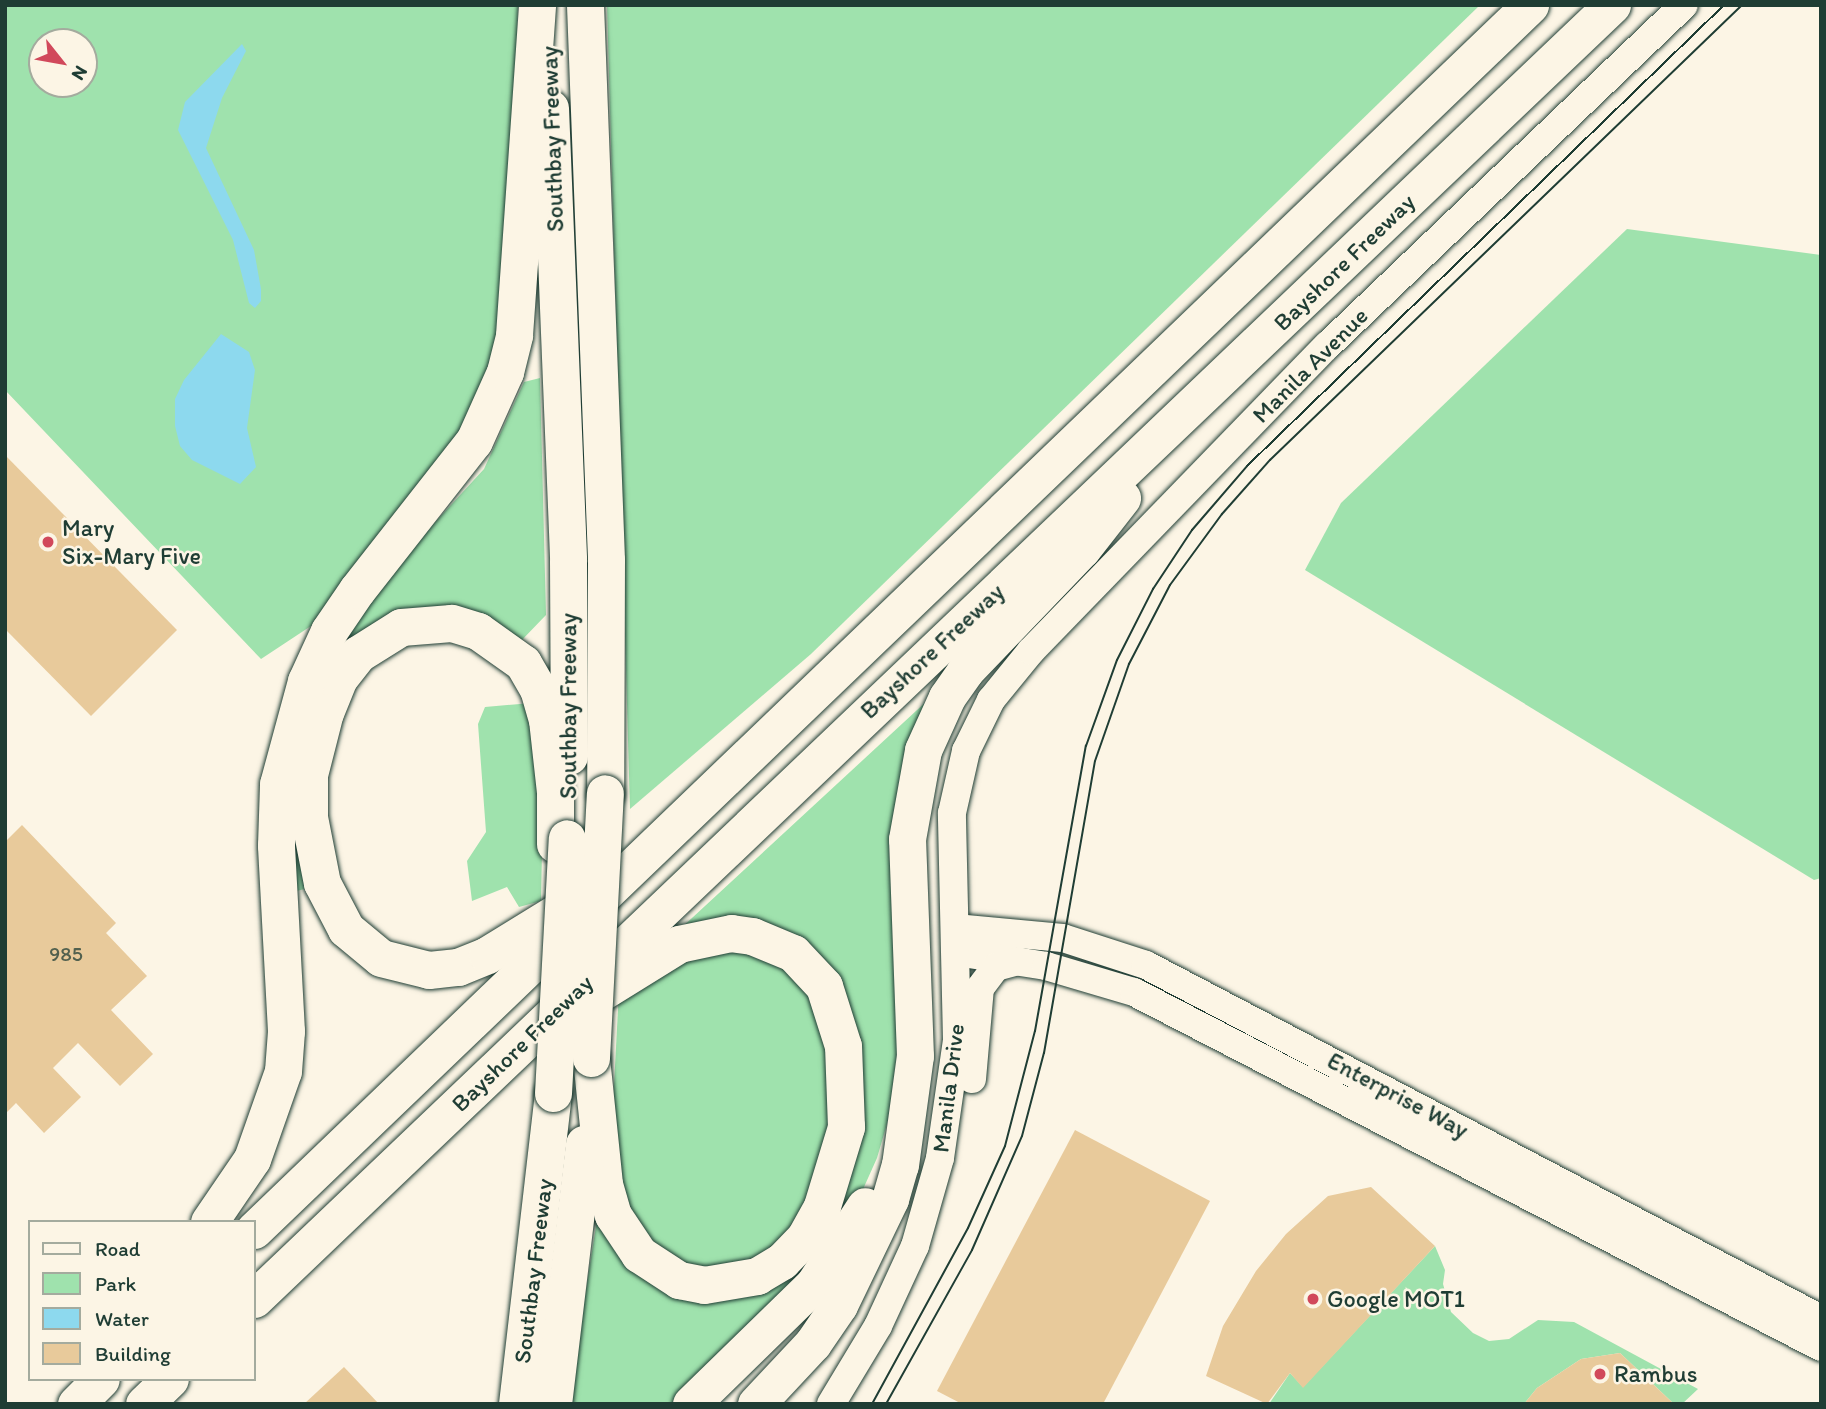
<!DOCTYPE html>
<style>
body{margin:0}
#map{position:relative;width:1826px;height:1409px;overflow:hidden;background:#fcf5e5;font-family:Itim,sans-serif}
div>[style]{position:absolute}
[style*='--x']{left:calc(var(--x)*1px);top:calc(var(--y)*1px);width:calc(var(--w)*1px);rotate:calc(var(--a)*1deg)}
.green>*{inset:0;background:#9fe2ad}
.water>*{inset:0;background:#8dd9ee}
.building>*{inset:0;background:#e8ca9b}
.roads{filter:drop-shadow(0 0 2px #1f3d34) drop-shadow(0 0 2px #1f3d34)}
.secondary>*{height:28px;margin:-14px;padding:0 14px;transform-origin:14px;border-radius:14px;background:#fcf5e5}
.highway>*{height:37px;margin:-18.5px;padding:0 18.5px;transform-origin:18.5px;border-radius:18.5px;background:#fcf5e5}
.tram>*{height:2px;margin:-1px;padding:0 1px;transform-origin:1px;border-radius:1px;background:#1f3d34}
.bridges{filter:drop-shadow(0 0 2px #1f3d34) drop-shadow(0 0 2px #1f3d34)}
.highway-bridge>*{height:37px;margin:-18.5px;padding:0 18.5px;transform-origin:18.5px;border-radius:18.5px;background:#fcf5e5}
.dots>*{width:19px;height:19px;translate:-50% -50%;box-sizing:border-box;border:4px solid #fcf5e5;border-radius:50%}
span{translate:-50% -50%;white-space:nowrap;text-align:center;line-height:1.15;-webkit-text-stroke:5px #fcf5e5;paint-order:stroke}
.number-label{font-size:21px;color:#51604e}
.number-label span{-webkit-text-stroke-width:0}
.street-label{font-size:24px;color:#1f3d34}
.poi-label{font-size:24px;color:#1f3d34}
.left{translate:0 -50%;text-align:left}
.frame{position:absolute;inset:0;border:7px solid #1f3d34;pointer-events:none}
.legend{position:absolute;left:28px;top:1220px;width:228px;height:161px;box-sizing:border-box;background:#fcf5e5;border:2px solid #a4ab9e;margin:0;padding:9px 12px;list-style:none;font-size:21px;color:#1f3d34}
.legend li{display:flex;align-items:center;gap:14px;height:35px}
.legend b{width:35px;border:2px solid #a4ab9e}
.north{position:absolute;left:28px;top:28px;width:70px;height:70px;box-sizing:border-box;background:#fcf5e5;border:2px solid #a4ab9e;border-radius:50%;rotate:121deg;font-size:19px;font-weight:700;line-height:28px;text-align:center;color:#1f3d34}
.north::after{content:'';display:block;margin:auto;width:24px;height:32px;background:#d1495b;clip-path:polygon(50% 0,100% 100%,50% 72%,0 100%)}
</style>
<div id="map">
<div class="green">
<i style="clip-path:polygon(evenodd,5px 5px,518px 5px,508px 292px,476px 410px,314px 624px,261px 659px,5px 390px,5px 5px,42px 42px,84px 42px,84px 84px,42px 84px,42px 42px)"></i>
<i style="clip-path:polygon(607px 5px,1480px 5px,811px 654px,630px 809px)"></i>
<i style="clip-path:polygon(1627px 229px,1821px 255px,1821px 878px,1814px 880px,1305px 570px,1341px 503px)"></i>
<i style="clip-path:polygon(540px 378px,546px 615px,520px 642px,492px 625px,345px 653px,309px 888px,288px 893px,287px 786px,315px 680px,404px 556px,484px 469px,524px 382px)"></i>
<i style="clip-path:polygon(956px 674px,941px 694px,889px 1117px,877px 1158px,847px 1225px,681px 1404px,568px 1404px,599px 1207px,701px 1290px,831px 1210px,834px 981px,679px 930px)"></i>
<i style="clip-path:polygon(532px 703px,544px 751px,541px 901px,519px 907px,507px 887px,472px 901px,467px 861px,486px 832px,478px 724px,485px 707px)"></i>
<i style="clip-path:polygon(730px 941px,805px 973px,840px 1085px,800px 1230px,729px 1275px,660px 1260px,609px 1180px,619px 991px)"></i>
<i style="clip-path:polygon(1435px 1246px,1445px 1270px,1443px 1284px,1451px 1312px,1473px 1333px,1489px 1341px,1509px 1339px,1538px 1320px,1574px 1322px,1698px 1389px,1682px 1404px,1674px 1404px,1620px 1353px,1581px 1359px,1537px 1388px,1524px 1404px,1269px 1404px,1290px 1373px,1303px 1387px)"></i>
</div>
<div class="water">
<i style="clip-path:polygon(242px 44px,246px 51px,222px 98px,206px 148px,254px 250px,261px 289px,261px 301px,255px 308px,249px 303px,233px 240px,178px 130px,185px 102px)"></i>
<i style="clip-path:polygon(221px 334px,249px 352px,255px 370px,247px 428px,256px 467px,240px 484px,192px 460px,180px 446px,175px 426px,175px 399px,184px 380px)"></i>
</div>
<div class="building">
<i style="clip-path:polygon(5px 455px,177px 630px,91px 716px,5px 629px)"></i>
<i style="clip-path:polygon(22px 825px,116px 923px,106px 933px,147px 976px,111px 1010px,153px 1054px,120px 1086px,78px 1043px,53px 1068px,81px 1097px,44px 1133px,16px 1103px,5px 1114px,5px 842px)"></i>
<i style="clip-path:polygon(1075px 1130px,1210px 1201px,1103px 1404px,962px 1404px,937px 1391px)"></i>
<i style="clip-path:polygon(1371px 1187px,1435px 1246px,1303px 1388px,1290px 1373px,1267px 1404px,1206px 1376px,1223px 1326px,1256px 1271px,1286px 1234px,1328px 1196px)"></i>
<i style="clip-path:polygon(1620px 1353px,1674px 1404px,1524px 1404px,1537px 1388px,1581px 1359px)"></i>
<i style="clip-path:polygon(344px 1367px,379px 1404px,304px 1404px)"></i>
</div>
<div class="roads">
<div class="secondary">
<i style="--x:955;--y:928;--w:108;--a:5.3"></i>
<i style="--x:1063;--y:938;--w:87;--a:18"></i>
<i style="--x:1146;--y:965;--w:762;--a:27.67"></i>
<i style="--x:956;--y:952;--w:91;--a:8.8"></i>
<i style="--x:1046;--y:966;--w:92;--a:16.5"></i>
<i style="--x:1134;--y:992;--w:773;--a:27.33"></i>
<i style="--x:972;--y:1079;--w:91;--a:-85"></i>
<i style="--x:980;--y:988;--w:26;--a:-53"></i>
<i style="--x:996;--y:967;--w:23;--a:-15"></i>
<i style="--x:831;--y:1404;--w:91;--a:-58.9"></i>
<i style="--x:878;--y:1326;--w:88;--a:-65.2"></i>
<i style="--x:915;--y:1246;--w:91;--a:-74.1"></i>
<i style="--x:940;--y:1158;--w:119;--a:-81.8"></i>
<i style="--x:957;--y:1040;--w:227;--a:-91.3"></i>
<i style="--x:952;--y:813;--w:64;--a:-77.3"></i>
<i style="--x:966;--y:751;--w:57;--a:-63.9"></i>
<i style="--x:991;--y:700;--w:63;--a:-50.8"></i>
<i style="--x:1031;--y:651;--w:426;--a:-45.9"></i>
<i style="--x:1328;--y:345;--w:492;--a:-43.7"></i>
</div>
<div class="highway">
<i style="--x:585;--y:5;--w:555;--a:87.83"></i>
<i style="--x:606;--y:560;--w:233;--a:90.2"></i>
<i style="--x:550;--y:108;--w:453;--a:87.7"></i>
<i style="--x:568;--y:561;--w:195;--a:89.7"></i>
<i style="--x:555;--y:844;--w:52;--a:-90"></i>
<i style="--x:555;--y:792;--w:72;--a:-96.3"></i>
<i style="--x:547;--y:720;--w:32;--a:-106"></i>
<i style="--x:538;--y:689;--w:30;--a:-120"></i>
<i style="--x:523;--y:663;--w:55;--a:-144.6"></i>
<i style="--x:478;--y:631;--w:28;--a:-163"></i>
<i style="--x:451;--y:623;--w:50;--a:175.4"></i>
<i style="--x:401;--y:627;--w:51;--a:147.9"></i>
<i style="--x:358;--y:654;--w:31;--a:128"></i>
<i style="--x:339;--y:678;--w:37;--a:112"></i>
<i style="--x:325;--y:712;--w:65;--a:104.3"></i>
<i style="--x:309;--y:775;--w:42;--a:90"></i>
<i style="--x:309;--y:817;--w:67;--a:78.9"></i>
<i style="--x:322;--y:883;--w:52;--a:62.4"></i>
<i style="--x:346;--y:929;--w:45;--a:39.6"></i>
<i style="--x:381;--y:958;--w:49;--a:14"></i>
<i style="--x:429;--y:970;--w:29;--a:-6"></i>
<i style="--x:458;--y:967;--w:31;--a:-22"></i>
<i style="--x:487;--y:955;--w:88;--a:-31.5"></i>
<i style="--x:591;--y:1058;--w:127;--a:84.1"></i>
<i style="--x:604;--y:1184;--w:32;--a:74"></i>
<i style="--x:613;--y:1215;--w:47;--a:56.3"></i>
<i style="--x:639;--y:1254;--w:48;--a:33"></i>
<i style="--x:679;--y:1280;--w:25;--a:11"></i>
<i style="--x:704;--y:1285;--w:54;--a:-9.6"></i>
<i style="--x:757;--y:1276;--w:29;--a:-31"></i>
<i style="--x:782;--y:1261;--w:33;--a:-46"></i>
<i style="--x:805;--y:1237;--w:35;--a:-61"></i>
<i style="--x:822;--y:1206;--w:83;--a:-73.1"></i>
<i style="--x:846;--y:1127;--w:81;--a:-92.1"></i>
<i style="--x:843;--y:1046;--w:63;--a:-107.6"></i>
<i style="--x:824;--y:986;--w:45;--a:-133.2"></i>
<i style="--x:793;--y:953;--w:44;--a:-157.5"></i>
<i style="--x:752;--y:936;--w:21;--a:-172"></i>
<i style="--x:731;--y:933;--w:53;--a:168.1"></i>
<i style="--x:679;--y:944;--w:93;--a:148.2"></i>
<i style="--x:209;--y:1222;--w:76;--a:-55.7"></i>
<i style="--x:252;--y:1159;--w:93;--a:-70.6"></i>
<i style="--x:283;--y:1071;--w:40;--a:-85.7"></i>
<i style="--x:286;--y:1031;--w:186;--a:-93.1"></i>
<i style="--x:276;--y:845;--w:61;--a:-88.1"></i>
<i style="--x:278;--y:784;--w:107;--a:-74.8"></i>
<i style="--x:306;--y:681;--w:55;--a:-65.3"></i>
<i style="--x:329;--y:631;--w:50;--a:-55.7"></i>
<i style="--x:357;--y:590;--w:189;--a:-51.9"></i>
<i style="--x:474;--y:441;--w:76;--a:-65.8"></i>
<i style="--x:505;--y:372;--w:38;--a:-76"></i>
<i style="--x:514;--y:335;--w:331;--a:-86"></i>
<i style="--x:254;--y:1230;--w:1769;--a:-43.83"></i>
<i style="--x:254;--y:1299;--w:1876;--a:-43.62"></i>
<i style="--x:76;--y:1404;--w:35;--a:-45"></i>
<i style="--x:144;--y:1404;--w:36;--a:-44"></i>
<i style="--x:517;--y:1404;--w:313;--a:-83.4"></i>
<i style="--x:553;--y:1404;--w:262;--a:-83.2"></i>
<i style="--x:691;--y:1404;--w:172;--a:-44.3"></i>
<i style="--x:814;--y:1284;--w:93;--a:-56.8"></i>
<i style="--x:756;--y:1404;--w:83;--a:-46.9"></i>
<i style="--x:813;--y:1343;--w:46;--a:-55.6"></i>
<i style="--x:839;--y:1305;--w:118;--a:-64.3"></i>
<i style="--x:890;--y:1199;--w:35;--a:-74"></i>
<i style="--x:900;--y:1165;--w:110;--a:-82.2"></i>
<i style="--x:915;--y:1056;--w:217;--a:-92.1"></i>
<i style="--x:907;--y:839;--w:90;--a:-79.8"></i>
<i style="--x:923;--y:750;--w:58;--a:-65.6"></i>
<i style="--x:947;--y:697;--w:32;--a:-55"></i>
<i style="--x:965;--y:671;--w:169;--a:-46.2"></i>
<i style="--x:1082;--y:549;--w:65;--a:-51.9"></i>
</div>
</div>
<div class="tram">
<i style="--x:872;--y:1404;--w:200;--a:-61.4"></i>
<i style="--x:968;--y:1228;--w:90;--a:-65.7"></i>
<i style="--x:1005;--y:1146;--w:119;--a:-75.4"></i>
<i style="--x:1035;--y:1031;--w:290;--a:-79.9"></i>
<i style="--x:1086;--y:746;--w:91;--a:-70.2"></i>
<i style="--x:1117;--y:660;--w:80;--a:-63.1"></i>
<i style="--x:1153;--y:589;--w:71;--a:-56.5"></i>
<i style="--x:1192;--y:530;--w:84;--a:-49.3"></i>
<i style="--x:1247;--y:466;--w:663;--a:-44.02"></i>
<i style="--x:886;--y:1404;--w:176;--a:-60.8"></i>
<i style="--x:972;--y:1250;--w:124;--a:-66.3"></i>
<i style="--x:1022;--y:1136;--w:86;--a:-75.2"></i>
<i style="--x:1044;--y:1053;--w:296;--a:-80.1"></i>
<i style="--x:1095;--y:761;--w:103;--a:-70.7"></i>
<i style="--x:1129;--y:664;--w:89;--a:-62.6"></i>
<i style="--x:1170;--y:585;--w:88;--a:-53.8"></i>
<i style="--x:1222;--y:514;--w:72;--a:-48.4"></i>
<i style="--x:1270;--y:460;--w:656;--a:-43.95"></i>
</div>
<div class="bridges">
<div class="highway-bridge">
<i style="--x:591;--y:1058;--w:265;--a:-87"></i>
<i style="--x:553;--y:1093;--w:255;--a:-86.9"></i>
</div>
</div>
<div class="dots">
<i style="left:48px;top:542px;background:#d1495b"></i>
<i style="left:1313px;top:1299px;background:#d1495b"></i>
<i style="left:1600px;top:1374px;background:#d1495b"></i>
</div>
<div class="number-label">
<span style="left:66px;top:954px">985</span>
</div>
<div class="street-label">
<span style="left:552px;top:139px;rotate:-92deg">Southbay Freeway</span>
<span style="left:1344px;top:262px;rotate:-44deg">Bayshore Freeway</span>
<span style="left:1310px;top:365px;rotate:-45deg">Manila Avenue</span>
<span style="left:932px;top:651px;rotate:-43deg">Bayshore Freeway</span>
<span style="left:568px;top:706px;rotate:-90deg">Southbay Freeway</span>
<span style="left:522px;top:1043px;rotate:-44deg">Bayshore Freeway</span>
<span style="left:948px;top:1088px;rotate:-83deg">Manila Drive</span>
<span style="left:1398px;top:1095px;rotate:28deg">Enterprise Way</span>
<span style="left:533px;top:1271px;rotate:-83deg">Southbay Freeway</span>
</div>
<div class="poi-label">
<span class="left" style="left:62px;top:542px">Mary<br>Six-Mary Five</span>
<span class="left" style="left:1327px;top:1299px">Google MOT1</span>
<span class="left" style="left:1614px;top:1374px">Rambus</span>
</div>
<div class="frame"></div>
<ul class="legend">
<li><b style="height:9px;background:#fcf5e5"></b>Road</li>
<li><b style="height:19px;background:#9fe2ad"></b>Park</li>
<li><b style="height:19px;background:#8dd9ee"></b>Water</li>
<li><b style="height:19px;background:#e8ca9b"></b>Building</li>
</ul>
<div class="north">N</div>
</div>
